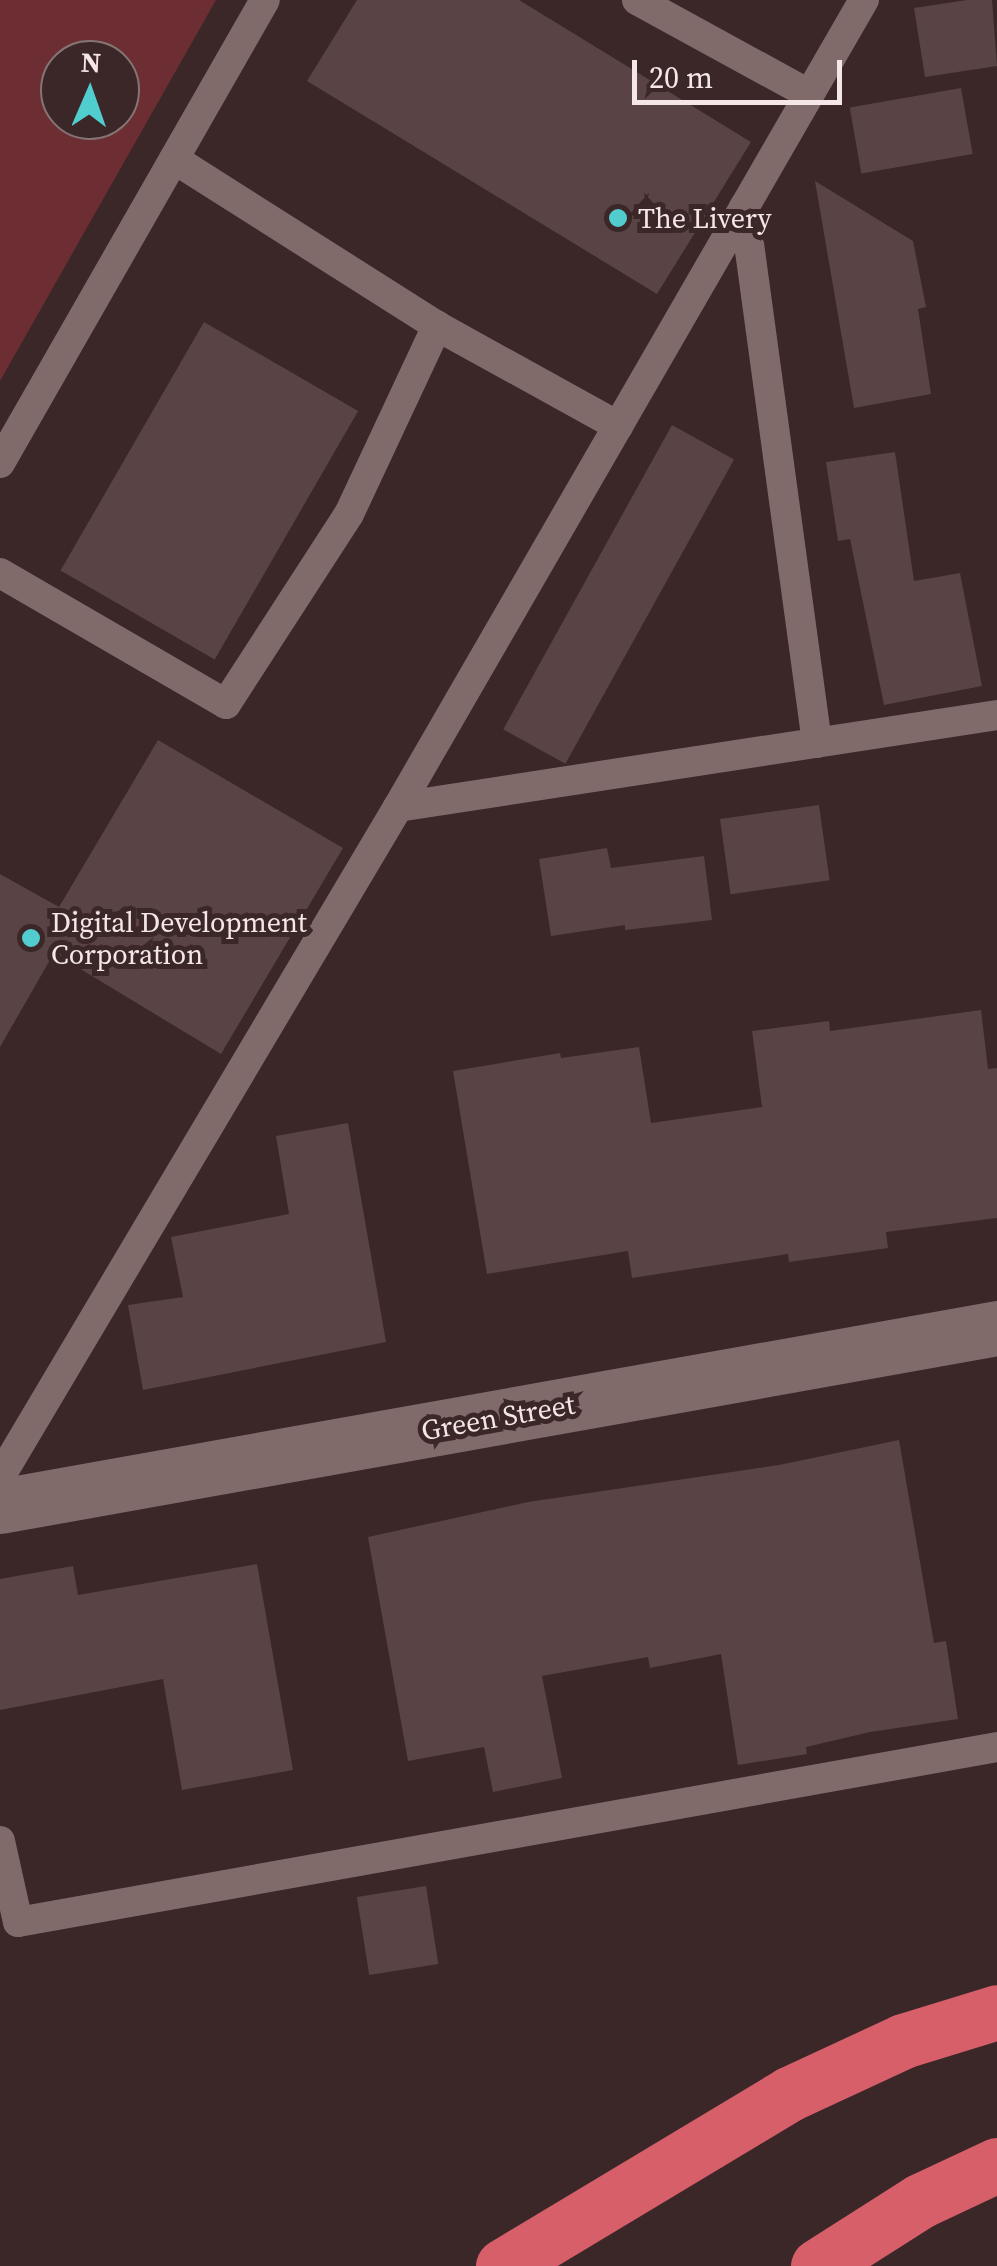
<!DOCTYPE html>
<style>
body{margin:0}
#map{position:relative;width:997px;height:2266px;overflow:hidden;background:#3b2728;font-family:"Source Serif 4",serif}
div>[style]{position:absolute}
[style*='--x']{left:calc(var(--x)*1px);top:calc(var(--y)*1px);width:calc(var(--w)*1px);rotate:calc(var(--a)*1deg)}
.green>*{inset:0;background:#6d2e33}
.building>*{inset:0;background:#594344;transform-origin:0 0}
.service>*{height:30px;margin:-15px;padding:0 15px;transform-origin:15px;border-radius:15px;background:#816a6a}
.minor>*{height:55px;margin:-27.5px;padding:0 27.5px;transform-origin:27.5px;border-radius:27.5px;background:#816a6a}
.motorway>*{height:55px;margin:-27.5px;padding:0 27.5px;transform-origin:27.5px;border-radius:27.5px;background:#d65f69}
.dots>*{width:28px;height:28px;translate:-50% -50%;box-sizing:border-box;border:5px solid #3b2728;border-radius:50%}
span{translate:-50% -50%;white-space:nowrap;text-align:center;line-height:1.15;-webkit-text-stroke:10px #3b2728;paint-order:stroke}
.poi-label{font-size:28px;color:#f5e7e7}
.left{translate:0 -50%;text-align:left}
.street-label{font-size:28px;color:#f5e7e7}
.north{position:absolute;left:40px;top:40px;width:100px;height:100px;box-sizing:border-box;background:#3b2728;border:2px solid #857474;border-radius:50%;rotate:2deg;font-size:28px;font-weight:700;line-height:40px;text-align:center;color:#f5e7e7}
.north::after{content:'';display:block;margin:auto;width:35px;height:45px;background:#52cdcf;clip-path:polygon(50% 0,100% 100%,50% 72%,0 100%)}
.scale{position:absolute;left:632px;top:60px;width:210px;height:45px;box-sizing:border-box;border:5px solid #f5e7e7;border-top:0;padding-left:12px;font-size:30px;line-height:35px;white-space:nowrap;color:#f5e7e7;-webkit-text-stroke:8px #3b2728;paint-order:stroke}
</style>
<div id="map">
<div class="green">
<i style="clip-path:polygon(evenodd,0 0,216px 0,0 381px,0 0,60px 60px,120px 60px,120px 120px,60px 120px,60px 60px)"></i>
</div>
<div class="building">
<i style="clip-path:polygon(357px 0,519px 0,751px 142px,657px 294px,307px 81px)"></i>
<i style="clip-path:polygon(967px 0,992px 0,997px 66px,925px 77px,914px 8px)"></i>
<i style="left:961px;top:88px;width:67px;height:113px;rotate:80deg"></i>
<i style="clip-path:polygon(815px 181px,913px 241px,926px 307px,918px 309px,931px 394px,854px 408px)"></i>
<i style="left:204px;top:322px;width:178px;height:287px;rotate:30deg"></i>
<i style="left:672px;top:425px;width:71px;height:348px;rotate:29deg"></i>
<i style="clip-path:polygon(895px 452px,914px 581px,960px 573px,982px 686px,884px 705px,850px 539px,838px 541px,826px 462px)"></i>
<i style="clip-path:polygon(158px 740px,343px 848px,221px 1054px,54px 953px,0 1047px,0 874px,59px 907px)"></i>
<i style="left:819px;top:805px;width:76px;height:100px;rotate:82deg"></i>
<i style="clip-path:polygon(607px 848px,611px 868px,704px 856px,712px 920px,625px 930px,625px 925px,551px 936px,539px 859px)"></i>
<i style="clip-path:polygon(981px 1010px,988px 1069px,997px 1068px,997px 1218px,886px 1232px,888px 1248px,789px 1262px,788px 1254px,632px 1278px,628px 1251px,487px 1274px,453px 1071px,560px 1053px,561px 1058px,639px 1047px,651px 1123px,762px 1107px,752px 1031px,829px 1021px,830px 1031px)"></i>
<i style="clip-path:polygon(348px 1123px,386px 1342px,143px 1390px,128px 1305px,183px 1297px,171px 1237px,289px 1214px,276px 1136px)"></i>
<i style="clip-path:polygon(899px 1440px,934px 1643px,946px 1641px,958px 1719px,870px 1732px,806px 1747px,807px 1754px,738px 1765px,721px 1654px,650px 1668px,648px 1657px,542px 1676px,562px 1778px,493px 1792px,484px 1747px,408px 1761px,368px 1537px,528px 1502px,779px 1465px)"></i>
<i style="clip-path:polygon(257px 1564px,293px 1770px,182px 1790px,163px 1679px,0 1710px,0 1579px,73px 1566px,78px 1595px)"></i>
<i style="left:426px;top:1886px;width:79px;height:70px;rotate:81deg"></i>
</div>
<div class="service">
<i style="--x:637;--y:0;--w:196;--a:28.7"></i>
<i style="--x:174;--y:159;--w:312;--a:32.4"></i>
<i style="--x:437;--y:326;--w:207;--a:28.9"></i>
<i style="--x:744;--y:207;--w:541;--a:82.24"></i>
<i style="--x:0;--y:463;--w:533;--a:-60.22"></i>
<i style="--x:0;--y:573;--w:261;--a:30.1"></i>
<i style="--x:226;--y:704;--w:226;--a:-57.1"></i>
<i style="--x:349;--y:514;--w:208;--a:-64.9"></i>
<i style="--x:398;--y:807;--w:606;--a:-8.73"></i>
<i style="--x:0;--y:1477;--w:779;--a:-59.29"></i>
<i style="--x:398;--y:807;--w:932;--a:-60"></i>
<i style="--x:0;--y:1841;--w:83;--a:77.5"></i>
<i style="--x:18;--y:1922;--w:995;--a:-10.13"></i>
</div>
<div class="minor">
<i style="--x:0;--y:1506;--w:1013;--a:-10.12"></i>
</div>
<div class="motorway">
<i style="--x:503;--y:2266;--w:334;--a:-31"></i>
<i style="--x:789;--y:2094;--w:126;--a:-24.9"></i>
<i style="--x:903;--y:2041;--w:98;--a:-17.1"></i>
<i style="--x:818;--y:2266;--w:121;--a:-32.5"></i>
<i style="--x:920;--y:2201;--w:85;--a:-25.1"></i>
</div>
<div class="dots">
<i style="left:618px;top:218px;background:#52cdcf"></i>
<i style="left:31px;top:938px;background:#52cdcf"></i>
</div>
<div class="poi-label">
<span class="left" style="left:638px;top:218px">The Livery</span>
<span class="left" style="left:51px;top:938px">Digital Development<br>Corporation</span>
</div>
<div class="street-label">
<span style="left:498px;top:1417px;rotate:-10deg">Green Street</span>
</div>
<div class="north">N</div>
<div class="scale">20 m</div>
</div>
